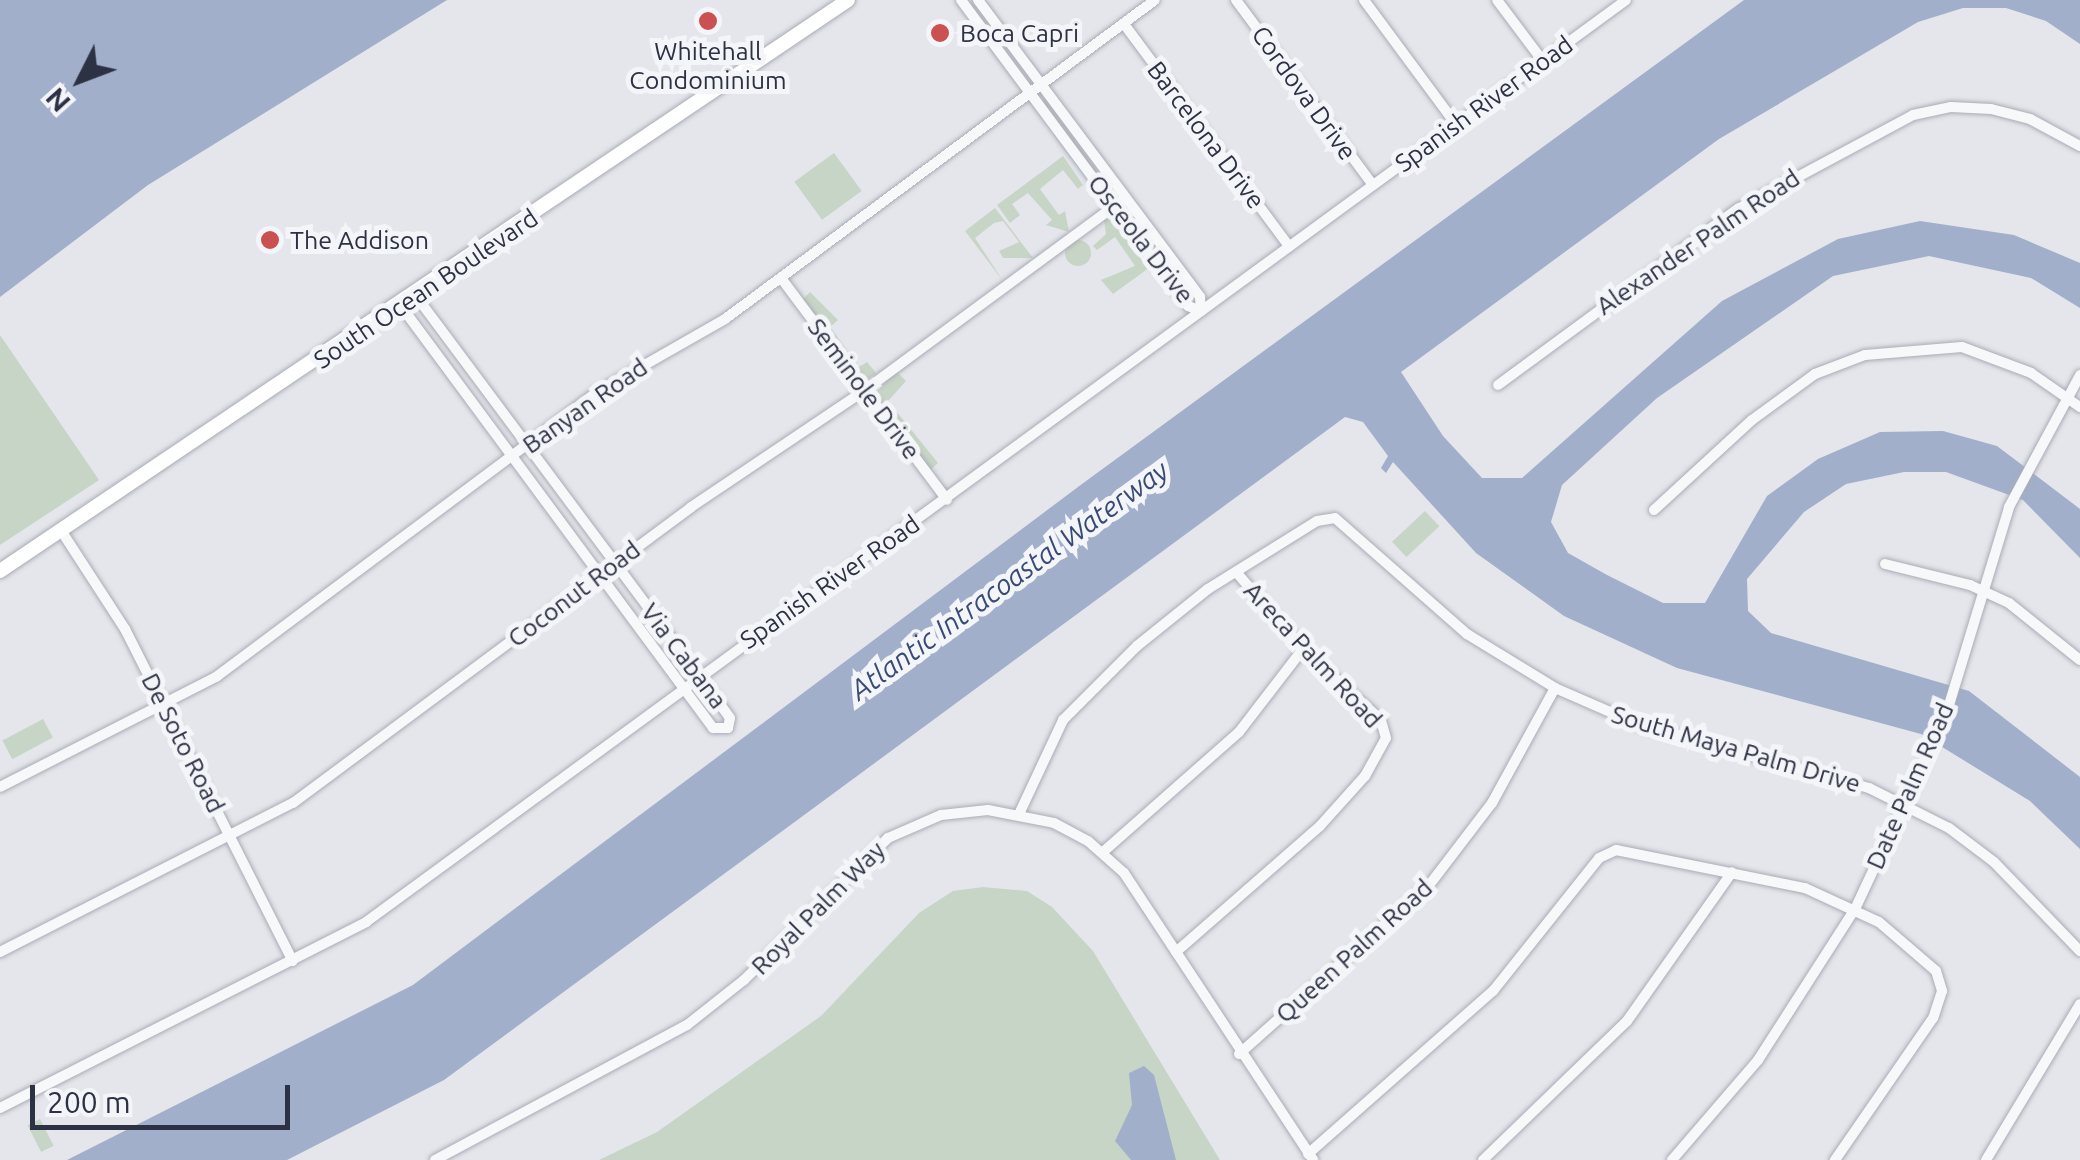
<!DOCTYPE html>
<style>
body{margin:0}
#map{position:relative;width:2080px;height:1160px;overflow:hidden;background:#e4e6eb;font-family:Ubuntu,sans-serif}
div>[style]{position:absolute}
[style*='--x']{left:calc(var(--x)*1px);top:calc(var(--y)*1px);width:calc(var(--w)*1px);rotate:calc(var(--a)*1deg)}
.green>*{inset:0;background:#c7d5c6;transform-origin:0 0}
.round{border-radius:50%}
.water>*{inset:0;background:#a1afca}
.roads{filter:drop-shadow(0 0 2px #a9acb5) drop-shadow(0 0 2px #a9acb5)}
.minor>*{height:10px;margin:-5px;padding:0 5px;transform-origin:5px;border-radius:5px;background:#f7f8fa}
.secondary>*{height:14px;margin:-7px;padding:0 7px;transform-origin:7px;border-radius:7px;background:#fff}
.dots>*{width:28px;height:28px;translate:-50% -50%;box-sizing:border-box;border:5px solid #f4f5f9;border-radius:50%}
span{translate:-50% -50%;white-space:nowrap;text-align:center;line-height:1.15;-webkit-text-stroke:10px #f4f5f9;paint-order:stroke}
.poi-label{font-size:25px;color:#2c3143}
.left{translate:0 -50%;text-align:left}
.street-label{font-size:25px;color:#2c3143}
.water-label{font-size:28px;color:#384b76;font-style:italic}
.north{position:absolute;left:30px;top:30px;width:100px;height:100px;-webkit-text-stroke:8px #f4f5f9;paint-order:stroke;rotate:228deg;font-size:28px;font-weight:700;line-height:40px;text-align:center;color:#2c3143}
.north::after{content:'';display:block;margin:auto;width:35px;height:45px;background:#2c3143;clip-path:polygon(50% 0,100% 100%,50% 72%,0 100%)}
.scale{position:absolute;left:30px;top:1085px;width:260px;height:45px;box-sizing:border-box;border:5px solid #2c3143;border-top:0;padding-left:12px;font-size:30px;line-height:35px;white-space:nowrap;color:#2c3143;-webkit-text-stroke:8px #f4f5f9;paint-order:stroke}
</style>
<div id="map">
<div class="green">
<i style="clip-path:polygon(1042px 100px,1046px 100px,1111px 190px,1108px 189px)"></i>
<i style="left:834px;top:153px;width:47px;height:49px;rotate:54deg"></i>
<i style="clip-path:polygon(1063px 156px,1083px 185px,1078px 189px,1063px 170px,1040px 189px,1059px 215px,1065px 211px,1069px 232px,1046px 225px,1052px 220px,1028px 193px,1012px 204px,1020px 215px,1010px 223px,997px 205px)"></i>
<i style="clip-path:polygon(995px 208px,1033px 258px,1003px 258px,999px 251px,1019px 242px,1003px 221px,994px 223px,975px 238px,1003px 281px,965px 231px)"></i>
<i style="left:1128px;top:210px;width:106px;height:4px;rotate:53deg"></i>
<i style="clip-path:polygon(1114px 217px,1153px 265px,1113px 294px,1101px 280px,1135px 266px,1115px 237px,1097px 250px,1093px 246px,1106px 234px,1104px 220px)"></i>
<i class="round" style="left:1065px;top:240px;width:26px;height:26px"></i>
<i style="clip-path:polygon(810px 292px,838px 320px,830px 327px,859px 367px,867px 362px,876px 373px,866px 380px,851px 365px,803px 299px)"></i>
<i style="clip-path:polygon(0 335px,99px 480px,0 545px)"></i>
<i style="clip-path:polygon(896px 371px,906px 381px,888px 401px,938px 463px,930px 470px,874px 395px)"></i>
<i style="left:1425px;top:511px;width:21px;height:45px;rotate:47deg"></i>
<i style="left:43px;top:719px;width:21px;height:46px;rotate:62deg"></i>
<i style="clip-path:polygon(983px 887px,1027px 891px,1052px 907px,1093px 951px,1220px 1160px,599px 1160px,657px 1132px,821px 1016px,919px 913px,953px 891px)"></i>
<i style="left:40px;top:1119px;width:30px;height:14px;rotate:63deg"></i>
</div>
<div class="water">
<i style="clip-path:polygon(0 0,447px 0,148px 185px,0 297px)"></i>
<i style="clip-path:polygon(1744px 0,2080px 0,2080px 44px,2046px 21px,2006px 8px,1963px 8px,1918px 22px,1719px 139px,1401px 372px,1443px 436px,1482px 478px,1522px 478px,1722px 301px,1838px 239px,1920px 221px,2014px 235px,2080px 263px,2080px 308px,2031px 278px,1929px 256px,1833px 276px,1657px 398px,1562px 485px,1551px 522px,1568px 553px,1607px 575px,1663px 603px,1705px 603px,1767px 496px,1818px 459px,1880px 432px,1943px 431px,1997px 446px,2080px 509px,2080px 558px,2023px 500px,1946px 472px,1904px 472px,1846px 484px,1804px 512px,1747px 579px,1748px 611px,1771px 633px,1969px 691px,2080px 777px,2080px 849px,2030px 801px,1921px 734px,1677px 668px,1564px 616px,1476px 553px,1393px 462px,1386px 473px,1381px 468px,1388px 456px,1363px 422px,1345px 417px,444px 1080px,287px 1160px,67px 1160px,413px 985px,1082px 484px)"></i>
<i style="clip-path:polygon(1144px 1066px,1154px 1075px,1176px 1160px,1131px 1160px,1115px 1141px,1132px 1105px,1129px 1073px)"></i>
</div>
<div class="roads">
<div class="minor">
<i style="--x:961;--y:0;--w:381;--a:53.4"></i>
<i style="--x:1188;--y:306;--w:14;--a:21"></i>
<i style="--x:978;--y:0;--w:371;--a:53.2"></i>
<i style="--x:1200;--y:297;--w:14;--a:86"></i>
<i style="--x:1236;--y:0;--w:230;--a:53.5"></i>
<i style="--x:1364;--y:0;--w:153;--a:53.5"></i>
<i style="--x:1497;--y:0;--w:75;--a:53.1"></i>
<i style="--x:1124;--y:24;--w:277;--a:53.4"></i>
<i style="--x:781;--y:278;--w:277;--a:53.2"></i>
<i style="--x:401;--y:306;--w:525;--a:53.52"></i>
<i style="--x:713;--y:728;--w:15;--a:0"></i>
<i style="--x:728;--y:728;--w:10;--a:-79"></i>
<i style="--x:730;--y:718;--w:36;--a:-126"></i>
<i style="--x:709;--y:689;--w:490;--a:-126.7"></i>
<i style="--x:1498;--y:385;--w:298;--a:-36.3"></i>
<i style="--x:1738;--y:209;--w:199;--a:-28.2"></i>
<i style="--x:1913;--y:115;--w:39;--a:-12"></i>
<i style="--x:1951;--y:107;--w:40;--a:2.9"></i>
<i style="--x:1991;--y:109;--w:40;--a:14.4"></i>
<i style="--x:2030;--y:119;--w:57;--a:28.4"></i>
<i style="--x:1654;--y:510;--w:133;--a:-42.6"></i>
<i style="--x:1752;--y:420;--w:78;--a:-36.1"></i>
<i style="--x:1815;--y:374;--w:53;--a:-20.8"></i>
<i style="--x:1865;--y:355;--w:97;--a:-4.7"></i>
<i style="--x:1962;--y:347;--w:74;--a:20.6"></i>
<i style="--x:2031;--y:373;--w:60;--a:34.8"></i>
<i style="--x:62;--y:532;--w:116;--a:57"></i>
<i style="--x:125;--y:629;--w:372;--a:63.2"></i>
<i style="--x:1885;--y:564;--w:88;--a:13.9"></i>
<i style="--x:1970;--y:585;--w:43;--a:24.8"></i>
<i style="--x:2009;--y:603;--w:91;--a:38.8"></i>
<i style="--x:0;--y:787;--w:242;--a:-27"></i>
<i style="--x:216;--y:677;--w:478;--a:-36.8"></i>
<i style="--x:599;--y:391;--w:145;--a:-29.7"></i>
<i style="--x:725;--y:319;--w:535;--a:-36.57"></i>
<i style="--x:1019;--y:814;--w:104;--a:-64.9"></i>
<i style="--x:1063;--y:720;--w:105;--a:-45"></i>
<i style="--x:1137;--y:646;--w:91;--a:-38.8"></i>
<i style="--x:1208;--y:589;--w:128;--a:-32"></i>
<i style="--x:1317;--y:521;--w:18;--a:-9"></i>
<i style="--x:1335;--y:518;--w:176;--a:41.3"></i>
<i style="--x:1467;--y:634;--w:103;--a:31.5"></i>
<i style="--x:1555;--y:688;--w:93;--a:23.5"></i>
<i style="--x:1640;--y:725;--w:238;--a:15.4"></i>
<i style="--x:1869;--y:788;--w:89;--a:26.6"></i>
<i style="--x:1949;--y:828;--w:56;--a:37.1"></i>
<i style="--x:1994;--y:862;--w:124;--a:46"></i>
<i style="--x:1103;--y:852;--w:181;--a:-41.4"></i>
<i style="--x:1239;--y:732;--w:105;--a:-52.4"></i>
<i style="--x:0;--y:952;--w:329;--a:-27"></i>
<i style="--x:293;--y:803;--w:496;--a:-36.6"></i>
<i style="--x:691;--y:507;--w:210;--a:-33.9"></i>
<i style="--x:865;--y:390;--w:323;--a:-36.4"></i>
<i style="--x:1176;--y:952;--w:191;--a:-41.2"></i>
<i style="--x:1320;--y:826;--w:67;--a:-48"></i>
<i style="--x:1365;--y:776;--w:43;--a:-61.1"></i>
<i style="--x:1386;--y:738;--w:19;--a:-106"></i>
<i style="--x:1381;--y:720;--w:105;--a:-137.7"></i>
<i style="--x:1303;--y:649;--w:102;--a:-131"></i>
<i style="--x:1239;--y:1054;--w:256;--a:-41.7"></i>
<i style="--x:1430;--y:884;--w:102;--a:-52.6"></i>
<i style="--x:1492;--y:803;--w:131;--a:-61.3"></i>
<i style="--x:0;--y:1108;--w:411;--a:-26.9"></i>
<i style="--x:366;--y:922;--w:1561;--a:-36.19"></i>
<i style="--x:1308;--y:1154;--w:247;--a:-41.4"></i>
<i style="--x:1493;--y:991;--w:170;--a:-51.4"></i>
<i style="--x:1599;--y:858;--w:19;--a:-25"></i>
<i style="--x:1616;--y:850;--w:193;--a:11.4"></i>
<i style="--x:1805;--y:888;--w:81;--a:24.7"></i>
<i style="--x:1879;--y:922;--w:75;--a:40.7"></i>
<i style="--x:1936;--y:971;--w:21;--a:73"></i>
<i style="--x:1942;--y:991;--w:28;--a:108"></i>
<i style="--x:1933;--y:1018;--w:173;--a:124.6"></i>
<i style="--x:435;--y:1160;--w:286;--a:-28.2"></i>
<i style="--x:687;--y:1025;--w:73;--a:-38.3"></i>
<i style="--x:744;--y:980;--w:202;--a:-44.6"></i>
<i style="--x:888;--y:838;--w:58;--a:-23.5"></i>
<i style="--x:941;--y:815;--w:47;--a:-6.1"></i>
<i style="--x:988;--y:810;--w:67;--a:11.1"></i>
<i style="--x:1054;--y:823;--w:38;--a:28"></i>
<i style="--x:1088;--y:841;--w:48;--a:41.6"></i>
<i style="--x:1124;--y:873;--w:344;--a:56.6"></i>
<i style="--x:1483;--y:1160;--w:200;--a:-44"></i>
<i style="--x:1627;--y:1021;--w:182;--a:-54.8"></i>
<i style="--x:1672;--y:1160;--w:132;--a:-49.3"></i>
<i style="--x:1758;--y:1060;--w:179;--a:-57.3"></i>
<i style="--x:1855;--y:909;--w:214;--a:-64.9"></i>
<i style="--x:1946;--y:715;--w:217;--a:-73.1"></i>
<i style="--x:2009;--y:507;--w:150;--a:-61.7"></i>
<i style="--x:1986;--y:1160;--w:182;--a:-58.9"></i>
</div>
<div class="secondary">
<i style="--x:0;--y:571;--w:1022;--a:-33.95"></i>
</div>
</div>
<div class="dots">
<i style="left:708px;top:21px;background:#ca5051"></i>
<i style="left:940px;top:33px;background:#ca5051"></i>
<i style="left:270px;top:240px;background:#ca5051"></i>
</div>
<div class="poi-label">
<span class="left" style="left:960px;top:33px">Boca Capri</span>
<span style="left:708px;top:66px">Whitehall<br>Condominium</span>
<span class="left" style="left:290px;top:240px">The Addison</span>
</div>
<div class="street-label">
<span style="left:1304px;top:93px;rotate:54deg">Cordova Drive</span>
<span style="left:1484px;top:104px;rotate:-36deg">Spanish River Road</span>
<span style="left:1206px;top:135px;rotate:53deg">Barcelona Drive</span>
<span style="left:1141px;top:239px;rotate:52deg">Osceola Drive</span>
<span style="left:1698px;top:242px;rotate:-34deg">Alexander Palm Road</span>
<span style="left:426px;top:289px;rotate:-34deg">South Ocean Boulevard</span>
<span style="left:864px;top:389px;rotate:53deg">Seminole Drive</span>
<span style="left:585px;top:406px;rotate:-35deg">Banyan Road</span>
<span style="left:830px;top:582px;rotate:-35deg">Spanish River Road</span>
<span style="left:574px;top:594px;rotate:-37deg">Coconut Road</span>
<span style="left:1313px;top:655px;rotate:47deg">Areca Palm Road</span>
<span style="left:684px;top:656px;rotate:53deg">Via Cabana</span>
<span style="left:183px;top:743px;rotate:63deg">De Soto Road</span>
<span style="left:1736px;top:749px;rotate:16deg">South Maya Palm Drive</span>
<span style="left:1910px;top:786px;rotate:-66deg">Date Palm Road</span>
<span style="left:818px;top:908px;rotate:-45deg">Royal Palm Way</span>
<span style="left:1354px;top:951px;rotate:-42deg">Queen Palm Road</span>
</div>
<div class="water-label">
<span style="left:1009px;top:580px;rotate:-36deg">Atlantic Intracoastal Waterway</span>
</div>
<div class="north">N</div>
<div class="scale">200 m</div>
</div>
